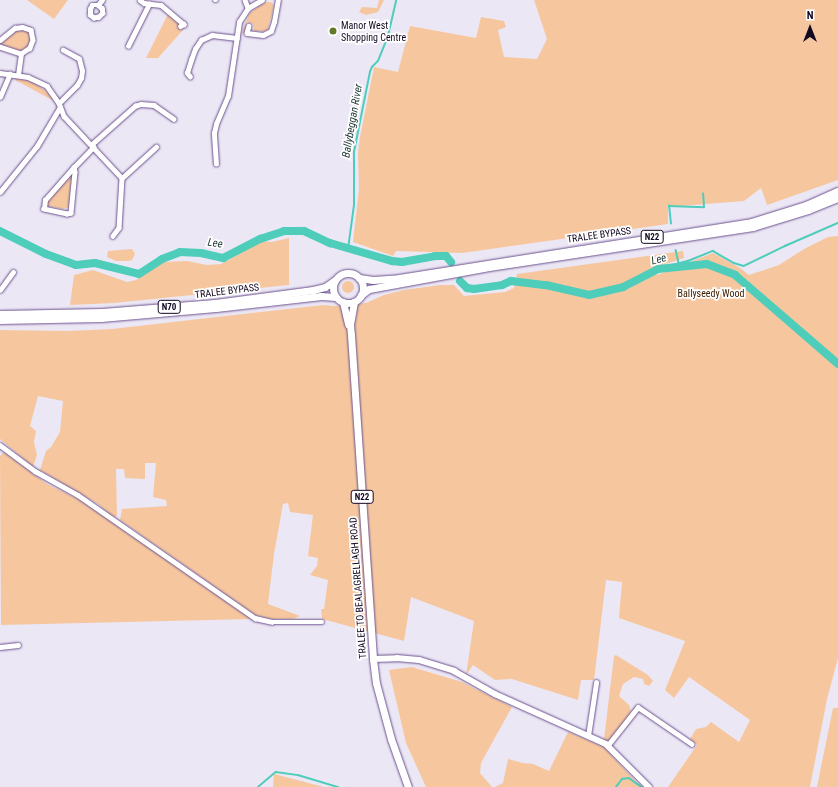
<!DOCTYPE html>
<style>
body{margin:0}
#map{position:relative;width:838px;height:787px;overflow:hidden;background:#ece7f5;font-family:"Roboto Condensed",sans-serif}
div>[style]{position:absolute}
[style*='--x']{left:calc(var(--x)*1px);top:calc(var(--y)*1px);width:calc(var(--w)*1px);rotate:calc(var(--a)*1deg)}
.green>*{inset:0;background:#f6c79f}
.round{border-radius:50%}
.stream>*{height:1.5px;margin:-0.75px;padding:0 0.75px;transform-origin:0.75px;border-radius:0.75px;background:#4ecdba}
.river>*{height:8px;margin:-4px;padding:0 4px;transform-origin:4px;border-radius:4px;background:#4ecdba}
.roads{filter:drop-shadow(0 0 1px #6b518f) drop-shadow(0 0 1px #6b518f)}
.minor>*{height:4.5px;margin:-2.25px;padding:0 2.25px;transform-origin:2.25px;border-radius:2.25px;background:#fff}
.tertiary>*{height:5.5px;margin:-2.75px;padding:0 2.75px;transform-origin:2.75px;border-radius:2.75px;background:#fff}
.primary>*{height:7px;margin:-3.5px;padding:0 3.5px;transform-origin:3.5px;border-radius:3.5px;background:#fff}
.trunk>*{height:7px;margin:-3.5px;padding:0 3.5px;transform-origin:3.5px;border-radius:3.5px;background:#fff}
.trunk>.ring{margin:-3.5px;padding:0;box-sizing:content-box;background:none;border:7px solid #fff;border-radius:50%}
.dots>*{width:11px;height:11px;translate:-50% -50%;box-sizing:border-box;border:2px solid #fff;border-radius:50%}
span{translate:-50% -50%;white-space:nowrap;text-align:center;line-height:1.15;-webkit-text-stroke:3.5px #fff;paint-order:stroke}
.shield-label span{padding:1px 3px;background:#fff;border:1px solid;border-radius:3px;-webkit-text-stroke-width:0}
.shield-label{font-size:9px;color:#130821;font-weight:700}
.poi-label{font-size:10px;color:#130821}
.left{translate:0 -50%;text-align:left}
.street-label{font-size:10px;color:#130821}
.park-label{font-size:10px;color:#422000}
.water-label{font-size:11px;color:#1b3632;font-style:italic}
.north{position:absolute;left:790px;top:8px;width:40px;height:40px;-webkit-text-stroke:3px #fff;paint-order:stroke;rotate:0deg;font-size:11px;font-weight:700;line-height:16px;text-align:center;color:#130821}
.north::after{content:'';display:block;margin:auto;width:14px;height:18px;background:#130821;clip-path:polygon(50% 0,100% 100%,50% 72%,0 100%)}
</style>
<div id="map">
<div class="green">
<i style="clip-path:polygon(27px 0,68px 0,54px 19px)"></i>
<i style="clip-path:polygon(379px 0,384px 0,378px 12px,366px 15px,359px 12px,362px 7px,377px 8px)"></i>
<i style="clip-path:polygon(534px 0,838px 0,838px 180px,767px 205px,761px 188px,744px 201px,668px 207px,668px 224px,462px 253px,396px 251px,393px 256px,353px 242px,359px 189px,358px 153px,360px 137px,374px 67px,398px 72px,410px 26px,476px 38px,481px 17px,504px 21px,506px 27px,498px 30px,504px 57px,537px 59px,547px 39px)"></i>
<i style="clip-path:polygon(267px 2px,271px 2px,274px 5px,268px 29px,266px 31px,254px 31px,253px 24px,247px 22px,244px 33px,242px 33px,249px 14px,260px 5px)"></i>
<i style="clip-path:polygon(168px 14px,180px 23px,179px 27px,183px 30px,158px 58px,146px 58px)"></i>
<i style="clip-path:polygon(20px 28px,28px 31px,32px 37px,31px 41px,25px 50px,16px 51px,2px 44px,3px 39px)"></i>
<i style="clip-path:polygon(16px 77px,34px 82px,52px 96px,54px 101px,15px 80px)"></i>
<i style="clip-path:polygon(72px 173px,70px 207px,63px 209px,47px 206px,46px 203px)"></i>
<i style="clip-path:polygon(838px 236px,838px 658px,827px 699px,810px 787px,668px 787px,697px 745px,690px 739px,696px 729px,706px 727px,711px 722px,739px 742px,750px 720px,689px 677px,674px 698px,665px 690px,685px 641px,619px 618px,622px 582px,606px 580px,594px 680px,581px 680px,578px 700px,512px 679px,495px 680px,473px 665px,466px 675px,474px 621px,448px 611px,411px 597px,404px 641px,322px 619px,321px 609px,324px 609px,328px 580px,310px 575px,317px 566px,318px 558px,308px 556px,313px 515px,290px 512px,288px 503px,283px 504px,274px 554px,268px 604px,300px 616px,293px 619px,269px 619px,255px 615px,120px 520px,122px 509px,167px 506px,166px 500px,153px 497px,156px 463px,145px 463px,145px 479px,125px 478px,124px 469px,116px 469px,117px 516px,113px 517px,98px 504px,40px 470px,46px 451px,51px 447px,60px 432px,63px 401px,38px 396px,30px 426px,36px 431px,34px 442px,37px 455px,33px 467px,0 439px,0 330px,67px 331px,112px 329px,323px 305px,335px 306px,366px 303px,384px 295px,404px 290px,440px 285px,454px 285px,464px 296px,505px 292px,514px 288px,517px 274px,683px 251px,684px 258px,656px 267px,657px 275px,713px 253px,740px 268px,749px 275px,779px 265px,804px 249px,828px 237px)"></i>
<i style="clip-path:polygon(289px 238px,289px 285px,114px 303px,70px 305px,74px 275px,93px 270px,127px 282px,136px 280px,163px 262px,187px 261px,207px 265px,221px 264px,263px 241px,272px 242px)"></i>
<i style="clip-path:polygon(132px 249px,135px 254px,132px 260px,128px 261px,116px 261px,107px 257px,108px 251px)"></i>
<i class="round" style="left:342px;top:281px;width:12px;height:12px"></i>
<i style="clip-path:polygon(4px 452px,47px 484px,90px 505px,251px 619px,1px 625px,0 456px)"></i>
<i style="clip-path:polygon(616px 655px,648px 675px,653px 681px,649px 686px,644px 684px,643px 679px,634px 677px,623px 684px,619px 696px,629px 705px,631px 712px,612px 739px,607px 741px,604px 739px,614px 656px)"></i>
<i style="clip-path:polygon(412px 667px,462px 682px,512px 707px,481px 763px,480px 773px,492px 787px,426px 787px,406px 743px,389px 670px)"></i>
<i style="clip-path:polygon(833px 708px,838px 708px,838px 787px,817px 787px)"></i>
<i style="clip-path:polygon(568px 732px,604px 747px,641px 787px,495px 787px,503px 783px,508px 759px,523px 763px,533px 764px,549px 771px)"></i>
<i style="clip-path:polygon(274px 774px,324px 787px,273px 787px)"></i>
</div>
<div class="stream">
<i style="--x:671;--y:224;--w:18;--a:-96"></i>
<i style="--x:669;--y:206;--w:35;--a:2"></i>
<i style="--x:704;--y:207;--w:13;--a:-94"></i>
<i style="--x:348;--y:249;--w:44;--a:-82.2"></i>
<i style="--x:354;--y:205;--w:53;--a:-90"></i>
<i style="--x:354;--y:152;--w:82;--a:-78.7"></i>
<i style="--x:370;--y:72;--w:5;--a:-68"></i>
<i style="--x:372;--y:67;--w:8;--a:-45"></i>
<i style="--x:378;--y:61;--w:27;--a:-68"></i>
<i style="--x:388;--y:36;--w:37;--a:-77"></i>
<i style="--x:676;--y:250;--w:13;--a:77"></i>
<i style="--x:658;--y:269;--w:31;--a:-15"></i>
<i style="--x:688;--y:261;--w:27;--a:-22"></i>
<i style="--x:713;--y:251;--w:24;--a:30"></i>
<i style="--x:734;--y:263;--w:10;--a:17"></i>
<i style="--x:744;--y:266;--w:46;--a:-26"></i>
<i style="--x:785;--y:246;--w:58;--a:-23.5"></i>
<i style="--x:258;--y:787;--w:23;--a:-40"></i>
<i style="--x:276;--y:772;--w:22;--a:8"></i>
<i style="--x:298;--y:775;--w:42;--a:16.7"></i>
<i style="--x:616;--y:787;--w:10;--a:-53"></i>
<i style="--x:622;--y:779;--w:7;--a:-8"></i>
<i style="--x:629;--y:778;--w:16;--a:35"></i>
</div>
<div class="river">
<i style="--x:0;--y:231;--w:51;--a:26.6"></i>
<i style="--x:46;--y:254;--w:32;--a:20"></i>
<i style="--x:76;--y:265;--w:19;--a:-6"></i>
<i style="--x:95;--y:263;--w:45;--a:14"></i>
<i style="--x:139;--y:274;--w:27;--a:-33"></i>
<i style="--x:162;--y:259;--w:19;--a:-21"></i>
<i style="--x:180;--y:252;--w:21;--a:3"></i>
<i style="--x:201;--y:253;--w:23;--a:13"></i>
<i style="--x:223;--y:258;--w:42;--a:-27.2"></i>
<i style="--x:260;--y:239;--w:25;--a:-18"></i>
<i style="--x:284;--y:231;--w:20;--a:0"></i>
<i style="--x:304;--y:231;--w:29;--a:25"></i>
<i style="--x:330;--y:243;--w:65;--a:16.2"></i>
<i style="--x:392;--y:261;--w:10;--a:6"></i>
<i style="--x:402;--y:262;--w:34;--a:-10"></i>
<i style="--x:435;--y:256;--w:11;--a:0"></i>
<i style="--x:446;--y:256;--w:8;--a:50"></i>
<i style="--x:460;--y:281;--w:10;--a:45"></i>
<i style="--x:467;--y:288;--w:7;--a:8"></i>
<i style="--x:474;--y:289;--w:28;--a:-8"></i>
<i style="--x:502;--y:285;--w:10;--a:-24"></i>
<i style="--x:511;--y:281;--w:35;--a:7"></i>
<i style="--x:546;--y:285;--w:44;--a:13.1"></i>
<i style="--x:589;--y:295;--w:35;--a:-13"></i>
<i style="--x:623;--y:287;--w:39;--a:-27"></i>
<i style="--x:658;--y:269;--w:49;--a:-5.8"></i>
<i style="--x:707;--y:264;--w:30;--a:21"></i>
<i style="--x:735;--y:275;--w:136;--a:40.8"></i>
</div>
<div class="roads">
<div class="minor">
<i style="--x:140;--y:0;--w:5;--a:37"></i>
<i style="--x:144;--y:3;--w:17;--a:7"></i>
<i style="--x:161;--y:5;--w:30;--a:40"></i>
<i style="--x:184;--y:24;--w:4;--a:146"></i>
<i style="--x:215;--y:0;--w:1;--a:0"></i>
<i style="--x:245;--y:0;--w:9;--a:69"></i>
<i style="--x:98;--y:5;--w:5;--a:37"></i>
<i style="--x:102;--y:8;--w:5;--a:79"></i>
<i style="--x:103;--y:13;--w:6;--a:135"></i>
<i style="--x:99;--y:17;--w:5;--a:169"></i>
<i style="--x:94;--y:18;--w:5;--a:-143"></i>
<i style="--x:90;--y:15;--w:6;--a:-90"></i>
<i style="--x:90;--y:9;--w:4;--a:-63"></i>
<i style="--x:92;--y:5;--w:6;--a:0"></i>
<i style="--x:98;--y:5;--w:6;--a:-51"></i>
<i style="--x:249;--y:26;--w:7;--a:106"></i>
<i style="--x:247;--y:33;--w:16;--a:7"></i>
<i style="--x:263;--y:35;--w:9;--a:-27"></i>
<i style="--x:271;--y:31;--w:9;--a:-72"></i>
<i style="--x:274;--y:22;--w:22;--a:-80"></i>
<i style="--x:0;--y:40;--w:19;--a:-39"></i>
<i style="--x:15;--y:28;--w:7;--a:-8"></i>
<i style="--x:22;--y:27;--w:9;--a:18"></i>
<i style="--x:31;--y:30;--w:10;--a:79"></i>
<i style="--x:33;--y:40;--w:9;--a:111"></i>
<i style="--x:30;--y:48;--w:11;--a:146"></i>
<i style="--x:21;--y:54;--w:22;--a:-162"></i>
<i style="--x:128;--y:46;--w:47;--a:-63.4"></i>
<i style="--x:0;--y:73;--w:28;--a:8"></i>
<i style="--x:28;--y:77;--w:21;--a:25"></i>
<i style="--x:47;--y:86;--w:21;--a:55"></i>
<i style="--x:59;--y:103;--w:14;--a:69"></i>
<i style="--x:64;--y:116;--w:85;--a:46.9"></i>
<i style="--x:122;--y:178;--w:50;--a:93.4"></i>
<i style="--x:119;--y:228;--w:10;--a:127"></i>
<i style="--x:18;--y:75;--w:21;--a:-82"></i>
<i style="--x:190;--y:77;--w:5;--a:-127"></i>
<i style="--x:187;--y:73;--w:14;--a:-73"></i>
<i style="--x:191;--y:60;--w:12;--a:-70"></i>
<i style="--x:195;--y:49;--w:11;--a:-56"></i>
<i style="--x:201;--y:40;--w:12;--a:-24"></i>
<i style="--x:212;--y:35;--w:25;--a:7"></i>
<i style="--x:0;--y:97;--w:25;--a:-67"></i>
<i style="--x:59;--y:103;--w:25;--a:-45"></i>
<i style="--x:77;--y:85;--w:8;--a:-60"></i>
<i style="--x:81;--y:78;--w:7;--a:-82"></i>
<i style="--x:82;--y:71;--w:12;--a:-104"></i>
<i style="--x:79;--y:59;--w:18;--a:-151"></i>
<i style="--x:91;--y:145;--w:59;--a:-41.6"></i>
<i style="--x:135;--y:106;--w:6;--a:-18"></i>
<i style="--x:141;--y:104;--w:13;--a:4"></i>
<i style="--x:154;--y:105;--w:24;--a:35"></i>
<i style="--x:216;--y:164;--w:31;--a:-94"></i>
<i style="--x:214;--y:133;--w:9;--a:-77"></i>
<i style="--x:216;--y:124;--w:30;--a:-67"></i>
<i style="--x:228;--y:96;--w:75;--a:-81.5"></i>
<i style="--x:239;--y:22;--w:17;--a:-57"></i>
<i style="--x:248;--y:8;--w:16;--a:-30"></i>
<i style="--x:74;--y:167;--w:5;--a:79"></i>
<i style="--x:75;--y:172;--w:41;--a:95.6"></i>
<i style="--x:71;--y:213;--w:4;--a:166"></i>
<i style="--x:67;--y:214;--w:24;--a:-168"></i>
<i style="--x:44;--y:209;--w:9;--a:-84"></i>
<i style="--x:45;--y:200;--w:44;--a:-48.7"></i>
<i style="--x:74;--y:167;--w:28;--a:-46"></i>
<i style="--x:122;--y:178;--w:46;--a:-42.4"></i>
<i style="--x:0;--y:192;--w:59;--a:-51.2"></i>
<i style="--x:37;--y:146;--w:45;--a:-59.5"></i>
<i style="--x:0;--y:290;--w:22;--a:-54"></i>
<i style="--x:0;--y:445;--w:44;--a:36.6"></i>
<i style="--x:35;--y:471;--w:49;--a:29.2"></i>
<i style="--x:78;--y:495;--w:216;--a:34.8"></i>
<i style="--x:255;--y:618;--w:17;--a:13"></i>
<i style="--x:272;--y:622;--w:50;--a:0"></i>
<i style="--x:0;--y:647;--w:18;--a:-6"></i>
<i style="--x:588;--y:736;--w:54;--a:-81.4"></i>
<i style="--x:608;--y:745;--w:48;--a:-51.7"></i>
<i style="--x:638;--y:707;--w:65;--a:34.4"></i>
</div>
<div class="tertiary">
<i style="--x:373;--y:659;--w:24;--a:-2"></i>
<i style="--x:397;--y:658;--w:22;--a:5"></i>
<i style="--x:419;--y:660;--w:37;--a:17"></i>
<i style="--x:454;--y:671;--w:47;--a:29.3"></i>
<i style="--x:495;--y:694;--w:122;--a:24.2"></i>
<i style="--x:606;--y:744;--w:61;--a:45"></i>
</div>
<div class="primary">
<i style="--x:0;--y:314;--w:102;--a:-1.1"></i>
<i style="--x:102;--y:312;--w:113;--a:-4.6"></i>
<i style="--x:215;--y:303;--w:99;--a:-7.6"></i>
<i style="--x:313;--y:290;--w:12;--a:-14"></i>
<i style="--x:325;--y:287;--w:12;--a:-35"></i>
<i style="--x:0;--y:320;--w:101;--a:-1.1"></i>
<i style="--x:101;--y:318;--w:115;--a:-5"></i>
<i style="--x:216;--y:308;--w:106;--a:-6.5"></i>
<i style="--x:321;--y:296;--w:14;--a:4"></i>
</div>
<div class="trunk">
<i class="ring" style="left:333px;top:273px;width:23px;height:23px"></i>
<i style="--x:359;--y:278;--w:14;--a:8"></i>
<i style="--x:373;--y:280;--w:26;--a:-4"></i>
<i style="--x:399;--y:278;--w:356;--a:-9"></i>
<i style="--x:751;--y:222;--w:58;--a:-17.2"></i>
<i style="--x:806;--y:205;--w:35;--a:-24"></i>
<i style="--x:361;--y:295;--w:10;--a:-37"></i>
<i style="--x:369;--y:289;--w:122;--a:-10.4"></i>
<i style="--x:489;--y:267;--w:267;--a:-8.6"></i>
<i style="--x:753;--y:227;--w:58;--a:-17.2"></i>
<i style="--x:808;--y:210;--w:32;--a:-22"></i>
<i style="--x:343;--y:302;--w:23;--a:77"></i>
<i style="--x:354;--y:302;--w:22;--a:100"></i>
<i style="--x:350;--y:324;--w:11;--a:85"></i>
<i style="--x:351;--y:335;--w:325;--a:86.1"></i>
<i style="--x:373;--y:659;--w:24;--a:83"></i>
<i style="--x:376;--y:683;--w:58;--a:75"></i>
<i style="--x:391;--y:739;--w:51;--a:70.5"></i>
</div>
</div>
<div class="dots">
<i style="left:333px;top:31px;background:#657828"></i>
</div>
<div class="shield-label">
<span style="left:652px;top:237px">N22</span>
<span style="left:169px;top:307px">N70</span>
<span style="left:362px;top:497px">N22</span>
</div>
<div class="poi-label">
<span class="left" style="left:341px;top:31px">Manor West<br>Shopping Centre</span>
</div>
<div class="street-label">
<span style="left:599px;top:235px;rotate:-8deg">TRALEE BYPASS</span>
<span style="left:227px;top:291px;rotate:-7deg">TRALEE BYPASS</span>
<span style="left:358px;top:588px;rotate:-94deg">TRALEE TO BEALAGRELLAGH ROAD</span>
</div>
<div class="park-label">
<span style="left:711px;top:294px">Ballyseedy Wood</span>
</div>
<div class="water-label">
<span style="left:353px;top:121px;rotate:-80deg">Ballybeggan River</span>
<span style="left:215px;top:244px;rotate:8deg">Lee</span>
<span style="left:659px;top:260px;rotate:-14deg">Lee</span>
</div>
<div class="north">N</div>
</div>
